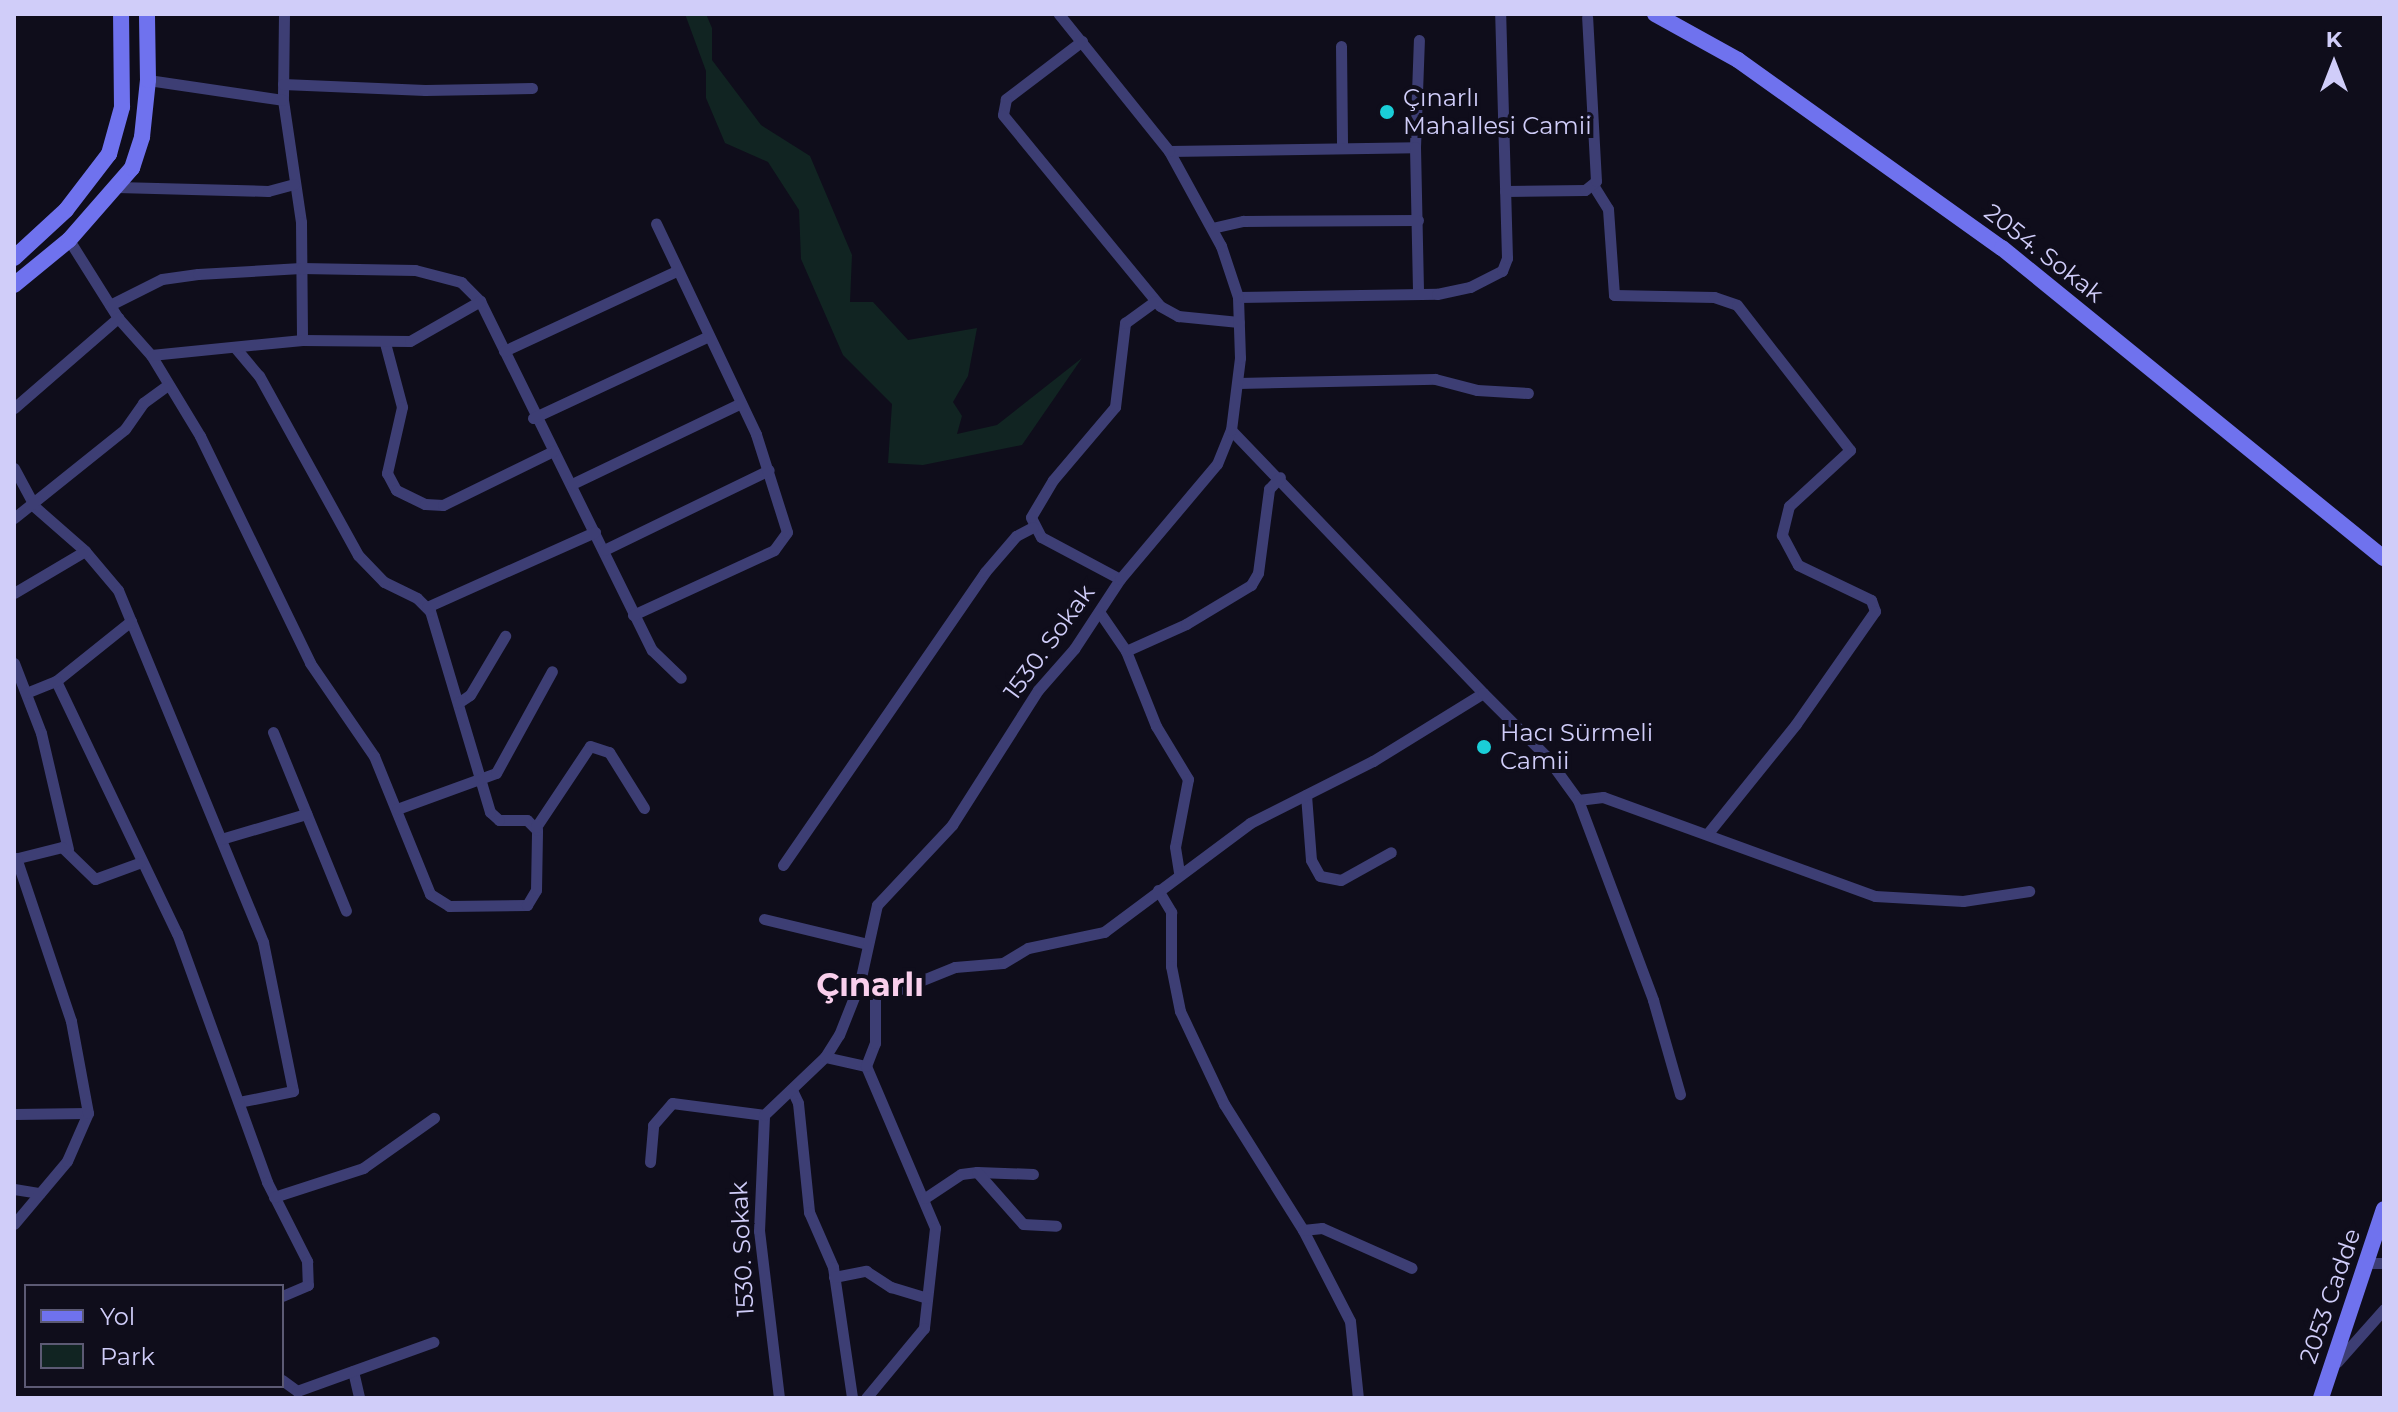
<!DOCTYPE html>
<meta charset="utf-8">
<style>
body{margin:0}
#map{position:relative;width:2398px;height:1412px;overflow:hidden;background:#0f0d1b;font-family:Montserrat,sans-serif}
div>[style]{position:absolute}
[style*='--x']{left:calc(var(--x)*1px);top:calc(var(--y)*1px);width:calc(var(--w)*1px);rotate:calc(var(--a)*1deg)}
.green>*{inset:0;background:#112422}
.street>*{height:11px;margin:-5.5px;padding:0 5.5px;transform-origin:5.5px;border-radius:5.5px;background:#3d3e74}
.secondary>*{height:16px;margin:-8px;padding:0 8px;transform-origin:8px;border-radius:8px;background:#6f72ee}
.dots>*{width:22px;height:22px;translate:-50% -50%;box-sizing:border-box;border:4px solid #0f0d1b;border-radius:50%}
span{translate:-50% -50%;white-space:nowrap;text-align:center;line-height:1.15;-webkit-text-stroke:8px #0f0d1b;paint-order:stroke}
.poi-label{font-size:24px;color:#d0cdf9}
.left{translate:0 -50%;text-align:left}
.street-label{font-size:24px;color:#d0cdf9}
.district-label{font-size:32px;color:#f9cfec;font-weight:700}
.frame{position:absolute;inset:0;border:16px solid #d0cdf9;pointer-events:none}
.legend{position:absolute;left:24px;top:1284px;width:260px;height:104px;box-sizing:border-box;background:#0f0d1b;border:2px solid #5c5a74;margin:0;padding:10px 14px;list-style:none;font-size:24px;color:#d0cdf9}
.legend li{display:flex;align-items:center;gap:16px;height:40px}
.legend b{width:40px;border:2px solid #5c5a74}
.north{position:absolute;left:2294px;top:24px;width:80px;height:80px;-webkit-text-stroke:6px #0f0d1b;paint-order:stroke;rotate:0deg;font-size:22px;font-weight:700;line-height:32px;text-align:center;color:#d0cdf9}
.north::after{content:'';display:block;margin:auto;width:28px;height:36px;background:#d0cdf9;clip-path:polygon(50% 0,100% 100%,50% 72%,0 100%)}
</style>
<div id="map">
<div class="green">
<i style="clip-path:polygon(685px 14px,706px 14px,712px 28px,712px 60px,761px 125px,810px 156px,852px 255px,850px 302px,873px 302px,908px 340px,977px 328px,968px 376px,953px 402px,962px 416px,957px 434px,997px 425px,1082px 358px,1022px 445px,923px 465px,888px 463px,892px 404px,843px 355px,801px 259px,799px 210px,768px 162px,725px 143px,706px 98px,706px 71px)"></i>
</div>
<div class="street">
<i style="--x:284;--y:14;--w:86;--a:90.7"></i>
<i style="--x:283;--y:100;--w:123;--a:81.6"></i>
<i style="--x:301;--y:222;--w:118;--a:89.5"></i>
<i style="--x:1082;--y:41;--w:96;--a:142.7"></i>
<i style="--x:1006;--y:99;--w:16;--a:101"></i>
<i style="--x:1003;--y:115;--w:247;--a:50.6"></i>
<i style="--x:1160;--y:306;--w:21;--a:29"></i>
<i style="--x:1178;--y:316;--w:61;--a:5.6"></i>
<i style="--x:1341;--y:46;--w:98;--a:89.4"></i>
<i style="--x:148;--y:80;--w:136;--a:8.4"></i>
<i style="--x:283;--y:84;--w:142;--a:2.4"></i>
<i style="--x:425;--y:90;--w:107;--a:-1.1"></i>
<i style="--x:1415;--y:147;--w:107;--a:-87.9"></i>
<i style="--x:1169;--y:151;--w:246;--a:-0.9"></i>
<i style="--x:1415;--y:147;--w:147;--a:88.8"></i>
<i style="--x:1593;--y:185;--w:28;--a:58"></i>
<i style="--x:1608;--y:209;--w:86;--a:86"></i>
<i style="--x:1614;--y:295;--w:100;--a:1.1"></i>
<i style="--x:1714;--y:297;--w:24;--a:19"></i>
<i style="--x:1737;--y:305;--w:184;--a:52.1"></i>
<i style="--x:1850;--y:450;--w:83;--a:137.4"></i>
<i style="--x:1789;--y:506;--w:30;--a:104"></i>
<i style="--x:1782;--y:535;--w:34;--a:62"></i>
<i style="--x:1798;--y:565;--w:81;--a:25.6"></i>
<i style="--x:1871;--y:600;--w:12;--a:70"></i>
<i style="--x:1875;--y:611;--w:138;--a:125"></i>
<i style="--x:1796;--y:724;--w:139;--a:128.9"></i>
<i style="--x:117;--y:187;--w:151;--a:1.5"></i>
<i style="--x:268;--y:191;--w:27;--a:-15"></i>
<i style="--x:1505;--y:191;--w:80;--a:-0.7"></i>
<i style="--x:1585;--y:190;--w:14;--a:-39"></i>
<i style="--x:1596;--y:181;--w:164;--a:-93.1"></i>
<i style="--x:1212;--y:228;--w:32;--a:-13"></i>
<i style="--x:1243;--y:221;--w:175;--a:-0.3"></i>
<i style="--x:69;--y:240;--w:92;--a:57.9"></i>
<i style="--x:118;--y:318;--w:50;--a:48.3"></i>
<i style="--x:151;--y:355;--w:95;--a:58.8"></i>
<i style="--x:200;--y:436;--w:252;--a:64.1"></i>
<i style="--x:310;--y:663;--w:113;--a:55.5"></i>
<i style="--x:374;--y:756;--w:149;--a:67.9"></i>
<i style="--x:430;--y:894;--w:22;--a:32"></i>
<i style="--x:449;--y:906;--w:78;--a:-0.7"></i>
<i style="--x:527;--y:905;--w:17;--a:-59"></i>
<i style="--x:536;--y:890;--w:60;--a:-89"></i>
<i style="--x:537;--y:830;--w:14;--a:-135"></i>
<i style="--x:527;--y:820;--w:28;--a:180"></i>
<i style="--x:499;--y:820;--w:12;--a:-138"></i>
<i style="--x:490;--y:812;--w:210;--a:-106.6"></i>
<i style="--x:430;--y:611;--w:18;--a:-135"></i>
<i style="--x:417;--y:598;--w:37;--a:-154"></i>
<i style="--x:384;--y:582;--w:37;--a:-134"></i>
<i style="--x:358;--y:555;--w:205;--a:-118.9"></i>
<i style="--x:259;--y:376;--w:38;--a:-130"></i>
<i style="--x:1238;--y:297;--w:199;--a:-0.9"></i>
<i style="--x:1437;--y:294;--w:34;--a:-12"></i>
<i style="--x:1470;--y:287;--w:36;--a:-27"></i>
<i style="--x:1502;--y:271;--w:14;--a:-69"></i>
<i style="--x:1507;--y:258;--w:244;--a:-91.6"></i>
<i style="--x:110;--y:305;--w:58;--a:-26.6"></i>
<i style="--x:162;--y:279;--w:36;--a:-8"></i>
<i style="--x:198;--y:274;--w:103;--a:-3.3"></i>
<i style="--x:301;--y:268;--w:114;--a:1"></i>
<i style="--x:415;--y:270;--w:48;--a:14.6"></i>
<i style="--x:461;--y:282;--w:27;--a:45"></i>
<i style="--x:480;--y:301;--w:389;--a:63.8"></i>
<i style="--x:652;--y:650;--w:40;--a:44"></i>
<i style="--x:385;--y:343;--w:66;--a:75.1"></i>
<i style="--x:402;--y:407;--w:68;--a:102.8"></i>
<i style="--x:387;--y:473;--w:19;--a:62"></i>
<i style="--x:396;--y:490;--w:32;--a:26"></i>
<i style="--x:425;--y:504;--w:18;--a:3"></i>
<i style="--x:443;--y:505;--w:123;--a:-26.1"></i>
<i style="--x:504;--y:351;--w:190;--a:-24.9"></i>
<i style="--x:151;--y:355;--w:152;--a:-5.7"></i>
<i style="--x:302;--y:340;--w:108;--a:0.5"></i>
<i style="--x:410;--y:341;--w:81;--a:-29.7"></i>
<i style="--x:1238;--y:383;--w:197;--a:-1.2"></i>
<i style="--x:1435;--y:379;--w:43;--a:14.7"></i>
<i style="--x:1477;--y:390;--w:51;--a:3.4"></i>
<i style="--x:14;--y:408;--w:138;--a:-40.9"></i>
<i style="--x:533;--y:418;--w:194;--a:-25"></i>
<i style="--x:1231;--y:430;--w:364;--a:46.2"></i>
<i style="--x:14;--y:468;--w:44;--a:61.7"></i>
<i style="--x:35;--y:507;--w:67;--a:41.3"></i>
<i style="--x:85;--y:551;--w:51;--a:49.8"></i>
<i style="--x:118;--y:590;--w:381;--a:67.6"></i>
<i style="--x:263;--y:942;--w:152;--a:78.6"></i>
<i style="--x:293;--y:1091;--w:55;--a:168.5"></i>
<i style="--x:572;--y:484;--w:187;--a:-25.6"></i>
<i style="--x:14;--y:518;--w:142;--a:-38.7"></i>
<i style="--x:125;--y:429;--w:32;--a:-55"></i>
<i style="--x:143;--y:403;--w:31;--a:-36"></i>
<i style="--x:604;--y:550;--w:183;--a:-25.9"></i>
<i style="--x:1120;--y:579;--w:89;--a:-152"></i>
<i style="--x:1041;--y:537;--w:22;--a:-117"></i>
<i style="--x:1031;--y:517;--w:43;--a:-59.3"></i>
<i style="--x:1053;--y:480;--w:96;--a:-49.7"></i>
<i style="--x:1115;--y:407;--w:85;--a:-83.2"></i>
<i style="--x:1125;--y:323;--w:37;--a:-36"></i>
<i style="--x:14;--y:593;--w:82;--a:-30.6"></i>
<i style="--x:427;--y:607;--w:184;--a:-24.1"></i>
<i style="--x:1100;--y:613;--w:46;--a:55.6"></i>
<i style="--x:1126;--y:651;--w:81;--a:68.2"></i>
<i style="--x:1156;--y:726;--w:62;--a:58.9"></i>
<i style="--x:1188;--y:779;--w:69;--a:100.8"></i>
<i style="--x:1175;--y:847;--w:26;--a:81"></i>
<i style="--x:633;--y:615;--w:155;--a:-24.7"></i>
<i style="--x:774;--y:550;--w:22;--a:-54"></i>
<i style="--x:787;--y:532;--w:103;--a:-107.6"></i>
<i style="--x:756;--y:434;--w:233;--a:-115.4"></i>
<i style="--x:131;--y:621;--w:96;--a:141.3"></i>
<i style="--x:56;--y:681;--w:280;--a:64.4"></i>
<i style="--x:177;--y:933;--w:265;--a:70.1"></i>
<i style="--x:267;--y:1182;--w:89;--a:63.1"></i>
<i style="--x:307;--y:1261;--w:24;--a:88"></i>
<i style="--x:308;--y:1285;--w:28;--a:157"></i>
<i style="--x:1126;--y:651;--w:66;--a:-24.2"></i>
<i style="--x:1186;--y:624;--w:76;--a:-31"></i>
<i style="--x:1251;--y:585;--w:14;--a:-60"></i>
<i style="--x:1258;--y:573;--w:85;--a:-82.5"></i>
<i style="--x:1269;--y:489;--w:16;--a:-47"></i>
<i style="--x:14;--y:663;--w:75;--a:68.9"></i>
<i style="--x:41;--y:733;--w:119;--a:76.9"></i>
<i style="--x:26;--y:693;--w:32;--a:-22"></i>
<i style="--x:458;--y:703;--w:14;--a:-34"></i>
<i style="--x:470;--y:695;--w:69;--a:-59.3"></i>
<i style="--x:273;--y:732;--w:193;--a:67.8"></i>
<i style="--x:1306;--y:795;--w:65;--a:85.6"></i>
<i style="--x:1311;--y:860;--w:18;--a:61"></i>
<i style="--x:1320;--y:876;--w:21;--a:11"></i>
<i style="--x:1341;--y:880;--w:57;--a:-29.2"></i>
<i style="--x:1578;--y:800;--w:25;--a:-7"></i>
<i style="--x:1603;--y:797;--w:289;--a:20"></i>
<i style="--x:1875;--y:896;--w:88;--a:3.3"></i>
<i style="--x:1963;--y:901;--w:67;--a:-8.6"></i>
<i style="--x:397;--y:809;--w:105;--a:-20"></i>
<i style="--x:496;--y:773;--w:116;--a:-61.2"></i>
<i style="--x:536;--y:827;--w:97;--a:-56.3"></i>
<i style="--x:590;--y:746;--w:20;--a:18"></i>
<i style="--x:609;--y:752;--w:66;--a:58"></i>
<i style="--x:221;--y:839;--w:89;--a:-16.4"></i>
<i style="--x:14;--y:859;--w:49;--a:-14"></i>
<i style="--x:62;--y:847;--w:46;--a:44.1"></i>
<i style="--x:95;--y:879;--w:47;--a:-20"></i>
<i style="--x:783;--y:865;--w:356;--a:-55.4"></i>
<i style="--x:985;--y:572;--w:48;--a:-49.3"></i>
<i style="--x:1016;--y:536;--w:19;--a:-28"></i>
<i style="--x:1158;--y:890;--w:26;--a:59"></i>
<i style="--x:1171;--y:912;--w:54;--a:90"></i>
<i style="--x:1171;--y:966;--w:46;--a:78.7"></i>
<i style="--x:1180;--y:1011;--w:103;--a:64.7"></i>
<i style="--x:1224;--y:1104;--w:149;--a:57.9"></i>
<i style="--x:1303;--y:1230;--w:102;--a:62.7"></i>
<i style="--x:1350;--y:1321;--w:77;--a:84.1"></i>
<i style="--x:764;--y:919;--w:106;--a:13.6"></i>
<i style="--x:857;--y:991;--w:36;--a:2"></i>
<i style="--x:893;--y:992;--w:67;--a:-22"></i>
<i style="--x:955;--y:967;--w:48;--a:-4.8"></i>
<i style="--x:1003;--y:963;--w:29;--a:-31"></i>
<i style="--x:1028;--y:948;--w:78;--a:-11.9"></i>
<i style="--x:1104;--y:932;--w:182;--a:-36.7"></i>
<i style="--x:1250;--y:823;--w:138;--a:-26.8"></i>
<i style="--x:1373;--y:761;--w:129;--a:-31.7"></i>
<i style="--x:1483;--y:693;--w:89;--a:45"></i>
<i style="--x:1546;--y:756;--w:54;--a:54"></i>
<i style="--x:1578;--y:800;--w:214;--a:69.4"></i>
<i style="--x:1653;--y:1000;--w:98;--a:74"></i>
<i style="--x:825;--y:1057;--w:42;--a:12.4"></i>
<i style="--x:866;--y:1066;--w:176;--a:66.9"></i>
<i style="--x:935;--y:1228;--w:101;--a:96.3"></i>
<i style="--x:924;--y:1328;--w:91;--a:129.6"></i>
<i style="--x:866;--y:1066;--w:25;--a:-69"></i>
<i style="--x:875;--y:1043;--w:51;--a:-90"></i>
<i style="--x:792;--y:1090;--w:14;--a:65"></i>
<i style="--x:798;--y:1103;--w:110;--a:84.2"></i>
<i style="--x:809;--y:1212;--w:60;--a:66.4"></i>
<i style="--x:833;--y:1267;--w:132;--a:81.7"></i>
<i style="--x:14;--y:1114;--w:74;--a:-0.8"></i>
<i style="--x:650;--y:1162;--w:37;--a:-85"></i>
<i style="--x:653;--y:1125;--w:29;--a:-49"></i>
<i style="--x:672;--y:1103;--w:93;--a:7.4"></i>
<i style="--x:977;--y:1172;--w:56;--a:2"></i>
<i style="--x:14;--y:1189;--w:26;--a:9"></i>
<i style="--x:274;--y:1197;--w:94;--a:-18"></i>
<i style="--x:363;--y:1168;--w:87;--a:-35.2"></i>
<i style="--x:925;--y:1198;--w:43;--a:-33.7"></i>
<i style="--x:961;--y:1174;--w:16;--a:-7"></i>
<i style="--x:977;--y:1172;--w:69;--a:48.5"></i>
<i style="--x:1023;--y:1224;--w:33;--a:3"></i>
<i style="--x:14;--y:1224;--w:82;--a:-49.9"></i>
<i style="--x:67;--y:1161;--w:52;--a:-66.4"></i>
<i style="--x:88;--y:1113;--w:94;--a:-100.5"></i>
<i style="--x:71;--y:1021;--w:172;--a:-108.6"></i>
<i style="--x:1303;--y:1230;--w:19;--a:-6"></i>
<i style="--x:1322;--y:1228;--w:98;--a:24"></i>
<i style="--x:2367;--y:1263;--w:17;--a:0"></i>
<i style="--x:834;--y:1277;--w:33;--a:-11"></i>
<i style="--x:866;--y:1271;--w:30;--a:33"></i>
<i style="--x:891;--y:1287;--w:37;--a:17"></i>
<i style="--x:2337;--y:1362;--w:71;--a:-48.4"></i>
<i style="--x:353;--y:1371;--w:28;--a:77"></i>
<i style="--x:282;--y:1380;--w:19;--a:36"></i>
<i style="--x:297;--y:1391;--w:145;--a:-19.8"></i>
<i style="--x:779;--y:1398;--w:168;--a:-96.8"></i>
<i style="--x:759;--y:1231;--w:116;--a:-87.5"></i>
<i style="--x:764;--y:1115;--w:84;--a:-43.6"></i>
<i style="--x:825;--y:1057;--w:26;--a:-58"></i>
<i style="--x:839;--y:1035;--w:57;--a:-68.4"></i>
<i style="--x:860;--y:982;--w:79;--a:-77.6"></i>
<i style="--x:877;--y:905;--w:110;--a:-46.8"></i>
<i style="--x:952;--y:825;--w:160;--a:-57.5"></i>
<i style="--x:1038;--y:690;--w:55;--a:-48.7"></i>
<i style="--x:1074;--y:649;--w:84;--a:-56.7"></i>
<i style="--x:1120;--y:579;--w:150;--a:-49.9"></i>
<i style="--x:1217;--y:464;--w:37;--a:-68"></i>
<i style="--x:1231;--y:430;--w:73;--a:-82.9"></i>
<i style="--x:1240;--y:358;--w:61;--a:-91.9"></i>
<i style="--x:1238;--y:297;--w:54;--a:-108.4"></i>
<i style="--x:1221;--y:246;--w:108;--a:-118.7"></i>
<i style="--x:1169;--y:151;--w:176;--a:-128.8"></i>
</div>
<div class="secondary">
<i style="--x:1655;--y:14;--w:95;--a:29"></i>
<i style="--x:1738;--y:60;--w:324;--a:35.5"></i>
<i style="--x:2002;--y:248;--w:492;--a:39.1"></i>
<i style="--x:14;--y:258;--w:71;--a:-42.7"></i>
<i style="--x:66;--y:210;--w:71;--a:-52.5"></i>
<i style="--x:109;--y:154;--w:49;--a:-74.5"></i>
<i style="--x:122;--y:107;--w:93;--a:-90.6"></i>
<i style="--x:14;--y:285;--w:71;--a:-39.3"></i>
<i style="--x:69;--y:240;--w:96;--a:-48.8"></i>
<i style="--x:132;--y:168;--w:33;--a:-72"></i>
<i style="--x:142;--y:137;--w:57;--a:-84"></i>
<i style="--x:148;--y:80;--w:66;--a:-90.9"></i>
<i style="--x:2321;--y:1398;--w:199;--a:-71.6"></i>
</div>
<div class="dots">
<i style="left:1387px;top:112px;background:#1aced8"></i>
<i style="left:1484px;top:747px;background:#1aced8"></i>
</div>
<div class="poi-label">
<span class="left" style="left:1403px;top:112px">Çınarlı<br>Mahallesi Camii</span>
<span class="left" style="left:1500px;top:747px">Hacı Sürmeli<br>Camii</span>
</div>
<div class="street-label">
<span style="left:2044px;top:253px;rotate:38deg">2054. Sokak</span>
<span style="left:1049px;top:642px;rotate:-54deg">1530. Sokak</span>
<span style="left:742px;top:1249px;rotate:-93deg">1530. Sokak</span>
<span style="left:2330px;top:1296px;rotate:-71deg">2053 Cadde</span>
</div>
<div class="district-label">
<span style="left:870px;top:985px">Çınarlı</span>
</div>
<div class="frame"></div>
<ul class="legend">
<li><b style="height:10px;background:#6f72ee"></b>Yol</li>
<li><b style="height:22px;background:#112422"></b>Park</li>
</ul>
<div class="north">K</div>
</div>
